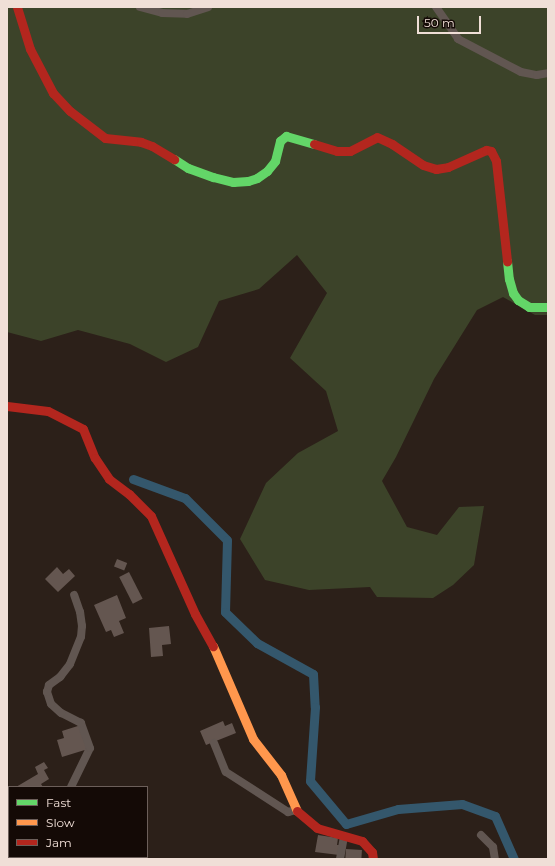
<!DOCTYPE html>
<style>
body{margin:0}
#map{position:relative;width:555px;height:866px;overflow:hidden;background:#2c2019;font-family:Montserrat,sans-serif}
div>[style]{position:absolute}
[style*='--x']{left:calc(var(--x)*1px);top:calc(var(--y)*1px);width:calc(var(--w)*1px);rotate:calc(var(--a)*1deg)}
.green>*{inset:0;background:#3c4329}
.canal>*{height:9px;margin:-4.5px;padding:0 4.5px;transform-origin:4.5px;border-radius:4.5px;background:#34576c}
.building>*{inset:0;background:#645650;transform-origin:0 0}
.street>*{height:8px;margin:-4px;padding:0 4px;transform-origin:4px;border-radius:4px;background:#615651}
.fast>*{height:9px;margin:-4.5px;padding:0 4.5px;transform-origin:4.5px;border-radius:4.5px;background:#63d668}
.slow>*{height:9px;margin:-4.5px;padding:0 4.5px;transform-origin:4.5px;border-radius:4.5px;background:#ff974d}
.jam>*{height:9px;margin:-4.5px;padding:0 4.5px;transform-origin:4.5px;border-radius:4.5px;background:#b3261e}
span{translate:-50% -50%;white-space:nowrap;text-align:center;line-height:1.15;-webkit-text-stroke:4px #140a06;paint-order:stroke}
.frame{position:absolute;inset:0;border:8px solid #f0dfd7;pointer-events:none}
.legend{position:absolute;left:8px;top:786px;width:140px;height:72px;box-sizing:border-box;background:#140a06;border:1px solid #6c5f5a;margin:0;padding:5px 7px;list-style:none;font-size:12px;color:#f0dfd7}
.legend li{display:flex;align-items:center;gap:8px;height:20px}
.legend b{width:20px;border:1px solid #6c5f5a}
.scale{position:absolute;left:417px;top:16px;width:64px;height:18px;box-sizing:border-box;border:2px solid #f0dfd7;border-top:0;padding-left:5px;font-size:12px;line-height:14px;white-space:nowrap;color:#f0dfd7;-webkit-text-stroke:3px #140a06;paint-order:stroke}
</style>
<div id="map">
<div class="green">
<i style="clip-path:polygon(7px 7px,548px 7px,548px 315px,535px 315px,503px 297px,477px 310px,434px 379px,396px 457px,382px 481px,407px 527px,437px 535px,459px 507px,484px 506px,474px 565px,453px 585px,433px 598px,377px 597px,370px 587px,309px 590px,265px 580px,240px 539px,266px 483px,298px 453px,338px 431px,326px 391px,290px 358px,327px 293px,297px 255px,259px 289px,219px 301px,198px 347px,166px 362px,130px 344px,78px 330px,41px 341px,7px 332px)"></i>
</div>
<div class="canal">
<i style="--x:133;--y:479;--w:55;--a:20.1"></i>
<i style="--x:185;--y:498;--w:59;--a:45"></i>
<i style="--x:227;--y:540;--w:72;--a:91.6"></i>
<i style="--x:225;--y:612;--w:45;--a:44.1"></i>
<i style="--x:257;--y:643;--w:64;--a:29"></i>
<i style="--x:313;--y:674;--w:33;--a:87"></i>
<i style="--x:315;--y:707;--w:74;--a:93.9"></i>
<i style="--x:310;--y:781;--w:56;--a:50.1"></i>
<i style="--x:346;--y:824;--w:54;--a:-16.1"></i>
<i style="--x:398;--y:809;--w:64;--a:-4.5"></i>
<i style="--x:462;--y:804;--w:35;--a:20"></i>
<i style="--x:495;--y:816;--w:47;--a:66.2"></i>
</div>
<div class="building">
<i style="left:117px;top:559px;width:11px;height:8px;rotate:22deg"></i>
<i style="clip-path:polygon(57px 567px,63px 574px,69px 569px,75px 576px,58px 592px,45px 579px)"></i>
<i style="left:129px;top:572px;width:30px;height:11px;rotate:63deg"></i>
<i style="clip-path:polygon(117px 595px,126px 618px,119px 621px,124px 633px,114px 637px,111px 630px,106px 632px,94px 605px)"></i>
<i style="clip-path:polygon(169px 626px,171px 644px,162px 645px,163px 656px,151px 657px,149px 628px)"></i>
<i style="clip-path:polygon(223px 721px,225px 726px,232px 723px,236px 733px,206px 745px,200px 731px)"></i>
<i style="clip-path:polygon(81px 725px,88px 749px,62px 757px,57px 740px,64px 738px,62px 731px)"></i>
<i style="clip-path:polygon(44px 762px,48px 768px,44px 770px,49px 779px,41px 784px,43px 787px,16px 787px,38px 774px,35px 767px)"></i>
<i style="clip-path:polygon(318px 835px,338px 838px,337px 845px,341px 845px,339px 855px,315px 852px)"></i>
<i style="left:346px;top:849px;width:16px;height:10px;rotate:4deg"></i>
</div>
<div class="street">
<i style="--x:140;--y:7;--w:23;--a:15"></i>
<i style="--x:162;--y:13;--w:25;--a:2"></i>
<i style="--x:187;--y:14;--w:22;--a:-18"></i>
<i style="--x:436;--y:7;--w:39;--a:55"></i>
<i style="--x:458;--y:39;--w:71;--a:27.6"></i>
<i style="--x:521;--y:72;--w:16;--a:11"></i>
<i style="--x:537;--y:75;--w:11;--a:-10"></i>
<i style="--x:214;--y:743;--w:31;--a:68"></i>
<i style="--x:226;--y:772;--w:74;--a:32.8"></i>
<i style="--x:288;--y:812;--w:8;--a:-14"></i>
<i style="--x:71;--y:787;--w:43;--a:-64"></i>
<i style="--x:90;--y:748;--w:27;--a:-110"></i>
<i style="--x:81;--y:723;--w:22;--a:-153"></i>
<i style="--x:61;--y:713;--w:13;--a:-138"></i>
<i style="--x:51;--y:704;--w:13;--a:-108"></i>
<i style="--x:47;--y:692;--w:7;--a:-74"></i>
<i style="--x:49;--y:685;--w:14;--a:-36"></i>
<i style="--x:60;--y:677;--w:16;--a:-52"></i>
<i style="--x:70;--y:664;--w:29;--a:-68"></i>
<i style="--x:81;--y:637;--w:11;--a:-85"></i>
<i style="--x:82;--y:626;--w:14;--a:-98"></i>
<i style="--x:80;--y:612;--w:18;--a:-109"></i>
<i style="--x:481;--y:835;--w:17;--a:45"></i>
<i style="--x:493;--y:847;--w:12;--a:81"></i>
<i style="--x:74;--y:857;--w:2;--a:63"></i>
<i style="--x:340;--y:859;--w:23;--a:-80"></i>
</div>
<div class="fast">
<i style="--x:174;--y:159;--w:17;--a:33"></i>
<i style="--x:188;--y:168;--w:27;--a:20"></i>
<i style="--x:213;--y:177;--w:21;--a:14"></i>
<i style="--x:233;--y:182;--w:15;--a:-4"></i>
<i style="--x:248;--y:181;--w:9;--a:-18"></i>
<i style="--x:257;--y:178;--w:12;--a:-35"></i>
<i style="--x:267;--y:171;--w:13;--a:-51"></i>
<i style="--x:275;--y:161;--w:21;--a:-76"></i>
<i style="--x:280;--y:141;--w:8;--a:-40"></i>
<i style="--x:286;--y:136;--w:29;--a:16"></i>
<i style="--x:507;--y:261;--w:18;--a:84"></i>
<i style="--x:509;--y:279;--w:15;--a:74"></i>
<i style="--x:513;--y:293;--w:9;--a:54"></i>
<i style="--x:518;--y:300;--w:13;--a:32"></i>
<i style="--x:529;--y:307;--w:19;--a:0"></i>
</div>
<div class="slow">
<i style="--x:213;--y:646;--w:101;--a:66.7"></i>
<i style="--x:253;--y:739;--w:46;--a:52.1"></i>
<i style="--x:281;--y:775;--w:39;--a:66"></i>
</div>
<div class="jam">
<i style="--x:17;--y:7;--w:44;--a:72.8"></i>
<i style="--x:30;--y:49;--w:50;--a:62.4"></i>
<i style="--x:53;--y:93;--w:25;--a:47"></i>
<i style="--x:70;--y:111;--w:44;--a:37.6"></i>
<i style="--x:105;--y:138;--w:36;--a:6"></i>
<i style="--x:141;--y:142;--w:12;--a:20"></i>
<i style="--x:152;--y:146;--w:26;--a:31"></i>
<i style="--x:314;--y:144;--w:24;--a:17"></i>
<i style="--x:337;--y:151;--w:13;--a:0"></i>
<i style="--x:350;--y:151;--w:30;--a:-27"></i>
<i style="--x:377;--y:137;--w:17;--a:25"></i>
<i style="--x:392;--y:144;--w:37;--a:34"></i>
<i style="--x:423;--y:165;--w:14;--a:17"></i>
<i style="--x:436;--y:169;--w:12;--a:-9"></i>
<i style="--x:448;--y:167;--w:42;--a:-24.1"></i>
<i style="--x:486;--y:150;--w:5;--a:11"></i>
<i style="--x:491;--y:151;--w:11;--a:63"></i>
<i style="--x:496;--y:161;--w:101;--a:83.7"></i>
<i style="--x:7;--y:406;--w:41;--a:7"></i>
<i style="--x:48;--y:411;--w:39;--a:27"></i>
<i style="--x:83;--y:429;--w:31;--a:68"></i>
<i style="--x:95;--y:458;--w:25;--a:56"></i>
<i style="--x:109;--y:479;--w:25;--a:37"></i>
<i style="--x:129;--y:494;--w:31;--a:45"></i>
<i style="--x:151;--y:516;--w:107;--a:65.8"></i>
<i style="--x:195;--y:614;--w:37;--a:61"></i>
<i style="--x:297;--y:811;--w:26;--a:40"></i>
<i style="--x:317;--y:828;--w:47;--a:16.1"></i>
<i style="--x:362;--y:841;--w:15;--a:48"></i>
<i style="--x:372;--y:852;--w:7;--a:82"></i>
</div>
<div class="frame"></div>
<ul class="legend">
<li><b style="height:5px;background:#63d668"></b>Fast</li>
<li><b style="height:5px;background:#ff974d"></b>Slow</li>
<li><b style="height:5px;background:#b3261e"></b>Jam</li>
</ul>
<div class="scale">50 m</div>
</div>
